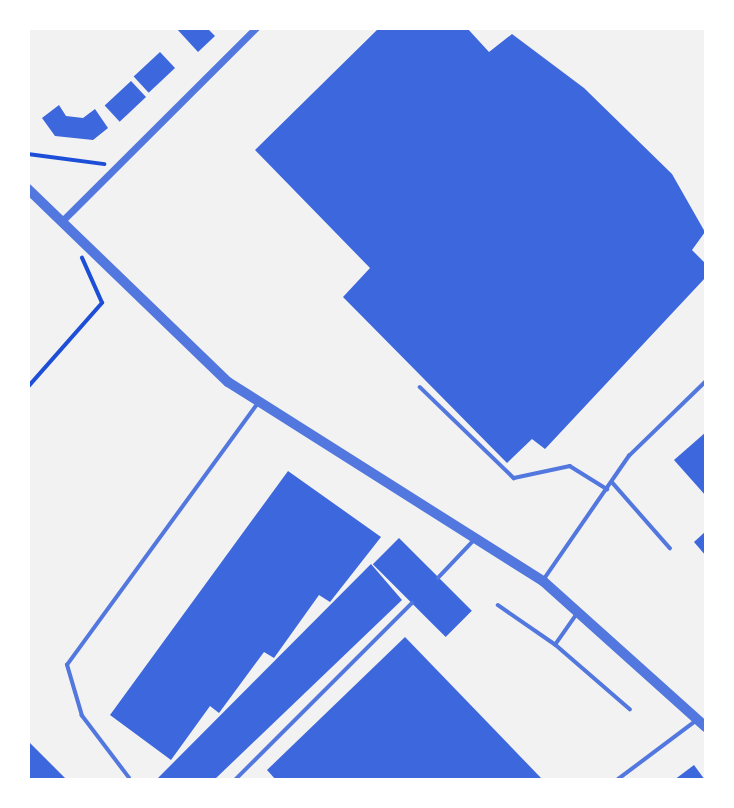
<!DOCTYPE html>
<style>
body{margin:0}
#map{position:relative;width:734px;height:808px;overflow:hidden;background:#f2f2f2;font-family:"Varela Round",sans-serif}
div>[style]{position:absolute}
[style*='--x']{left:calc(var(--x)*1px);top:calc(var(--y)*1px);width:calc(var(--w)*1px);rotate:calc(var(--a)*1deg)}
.building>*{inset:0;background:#3d67dc;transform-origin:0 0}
.path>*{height:3.5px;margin:-1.75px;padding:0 1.75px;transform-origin:1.75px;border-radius:1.75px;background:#1d4ed8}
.service>*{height:3.5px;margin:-1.75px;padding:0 1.75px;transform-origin:1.75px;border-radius:1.75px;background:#5277de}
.minor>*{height:7px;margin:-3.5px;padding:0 3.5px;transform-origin:3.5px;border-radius:3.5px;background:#5277de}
.tertiary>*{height:10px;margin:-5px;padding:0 5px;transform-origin:5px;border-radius:5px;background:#5277de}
span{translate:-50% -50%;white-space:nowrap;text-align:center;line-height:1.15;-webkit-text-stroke:7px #fff;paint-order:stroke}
.frame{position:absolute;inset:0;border:30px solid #fff;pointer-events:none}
</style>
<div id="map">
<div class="building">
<i style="clip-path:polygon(176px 28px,207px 28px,215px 36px,198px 52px)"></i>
<i style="clip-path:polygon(379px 28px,467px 28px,489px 52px,512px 34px,584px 88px,672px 174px,705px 232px,692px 250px,706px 264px,706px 277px,545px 449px,532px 439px,507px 463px,343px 297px,370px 268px,255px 150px)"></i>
<i style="left:160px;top:52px;width:22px;height:36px;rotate:47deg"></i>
<i style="left:131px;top:81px;width:22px;height:36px;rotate:47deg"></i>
<i style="clip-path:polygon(59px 105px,66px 116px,83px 118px,95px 109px,108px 128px,93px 140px,55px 136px,42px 118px)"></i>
<i style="clip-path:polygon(706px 432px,706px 496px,674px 460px)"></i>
<i style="clip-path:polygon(288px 471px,381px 537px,330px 602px,319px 595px,274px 658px,264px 652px,219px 713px,210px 706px,171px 760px,110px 715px)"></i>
<i style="clip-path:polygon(706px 531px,706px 556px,694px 542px)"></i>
<i style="left:399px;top:538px;width:103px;height:37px;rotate:45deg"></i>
<i style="clip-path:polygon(371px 564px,402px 600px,214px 780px,156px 780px)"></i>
<i style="clip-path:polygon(405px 637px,542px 779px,540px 780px,276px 780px,267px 770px)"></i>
<i style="clip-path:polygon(28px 741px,67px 780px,28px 780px)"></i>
<i style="clip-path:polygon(694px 765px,705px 780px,674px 780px)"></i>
</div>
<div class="path">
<i style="--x:28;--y:154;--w:77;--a:7.5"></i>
<i style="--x:28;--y:387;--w:112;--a:-48.6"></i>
<i style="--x:102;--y:303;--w:49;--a:-114"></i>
</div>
<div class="service">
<i style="--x:420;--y:387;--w:131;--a:44.1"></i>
<i style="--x:514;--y:478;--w:57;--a:-12.1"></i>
<i style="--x:570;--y:466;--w:44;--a:31.9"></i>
<i style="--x:612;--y:482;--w:88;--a:48.7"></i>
<i style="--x:438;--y:578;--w:51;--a:-46.6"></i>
<i style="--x:544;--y:579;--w:150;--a:-55.4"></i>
<i style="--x:629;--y:456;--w:107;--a:-44.2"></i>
<i style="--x:498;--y:605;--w:70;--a:34.6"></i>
<i style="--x:578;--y:613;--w:39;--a:125"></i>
<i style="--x:556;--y:645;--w:98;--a:40.9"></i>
<i style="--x:129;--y:778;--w:78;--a:-127.2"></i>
<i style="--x:82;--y:716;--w:53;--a:-106.4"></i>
<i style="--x:67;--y:665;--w:323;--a:-53.9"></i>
<i style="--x:235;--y:780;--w:250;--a:-45"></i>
<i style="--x:617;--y:780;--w:100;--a:-36.9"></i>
</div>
<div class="minor">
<i style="--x:61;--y:222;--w:275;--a:-44.9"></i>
</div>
<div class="tertiary">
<i style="--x:28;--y:189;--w:278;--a:44"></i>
<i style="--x:228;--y:382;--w:373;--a:32.3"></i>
<i style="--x:543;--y:581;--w:219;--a:41.9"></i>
</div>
<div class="frame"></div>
</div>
